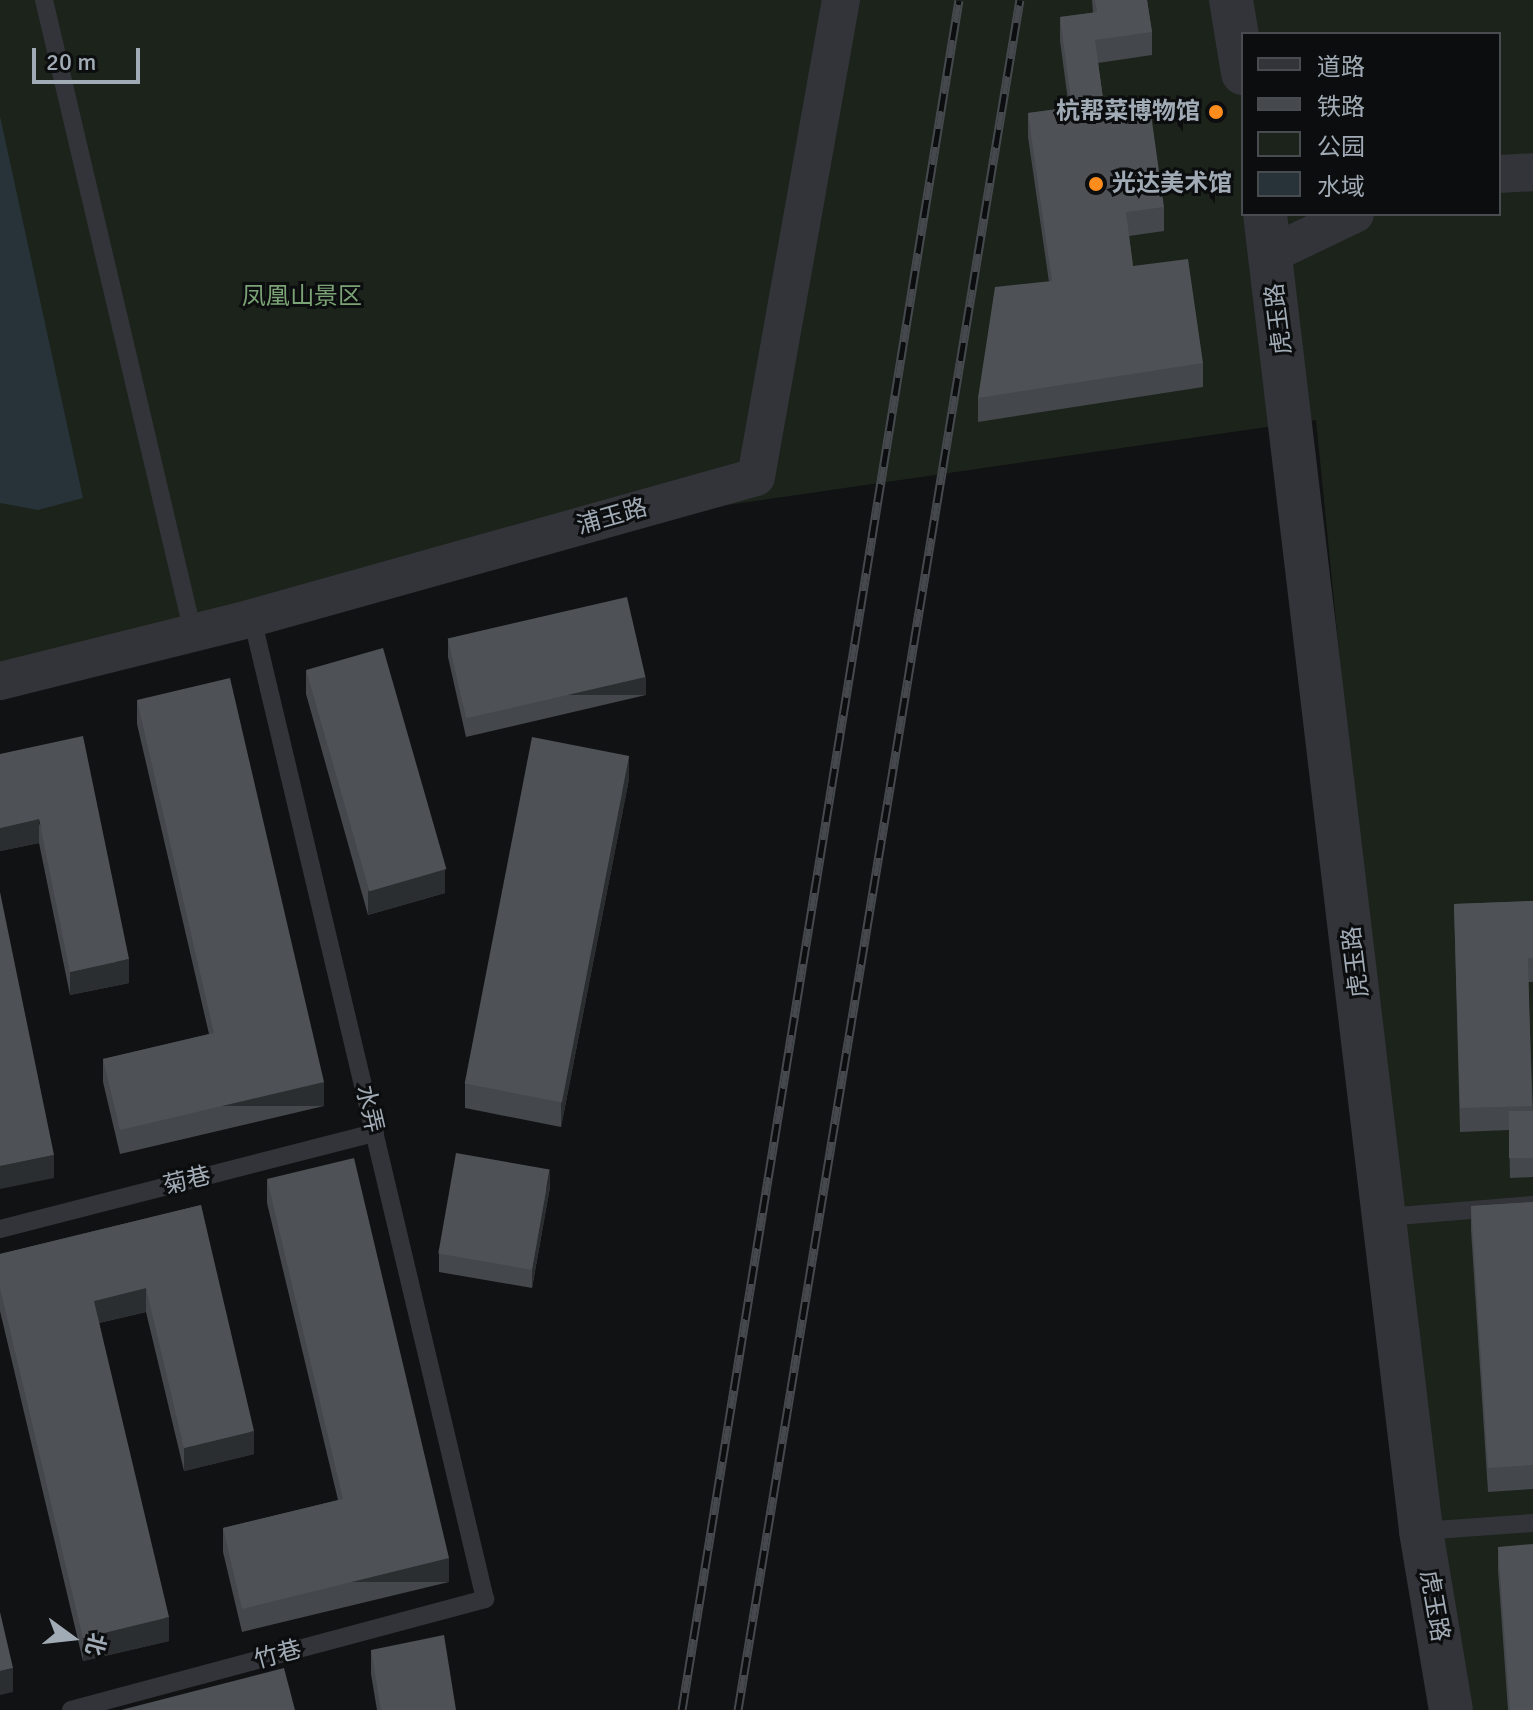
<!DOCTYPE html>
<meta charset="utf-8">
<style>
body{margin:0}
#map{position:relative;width:1533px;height:1710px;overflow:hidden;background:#111213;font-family:Signika,"Noto Sans SC",sans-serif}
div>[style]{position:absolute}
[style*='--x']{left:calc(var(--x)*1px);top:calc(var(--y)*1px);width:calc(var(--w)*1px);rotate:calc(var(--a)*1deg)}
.green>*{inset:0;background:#1b231b}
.water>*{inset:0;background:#273338}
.service>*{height:18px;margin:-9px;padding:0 9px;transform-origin:9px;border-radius:9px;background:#323439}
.minor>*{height:38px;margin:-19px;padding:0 19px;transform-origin:19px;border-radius:19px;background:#323439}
.tertiary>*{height:44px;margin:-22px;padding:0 22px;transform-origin:22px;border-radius:22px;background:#323439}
.rail>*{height:9px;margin-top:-4.5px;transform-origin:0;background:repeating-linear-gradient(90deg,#0c0d0e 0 18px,#45494e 0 36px);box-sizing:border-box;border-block:2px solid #45494e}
.wall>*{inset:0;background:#44474b}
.shaded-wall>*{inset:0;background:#2b2e30;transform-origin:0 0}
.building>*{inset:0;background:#4e5256;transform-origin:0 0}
.dots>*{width:22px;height:22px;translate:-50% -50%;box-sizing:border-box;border:4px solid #0c0d0e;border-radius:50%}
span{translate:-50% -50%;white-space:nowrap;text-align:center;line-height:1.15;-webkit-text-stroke:6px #0c0d0e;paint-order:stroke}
.poi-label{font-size:24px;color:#a1abb5;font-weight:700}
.right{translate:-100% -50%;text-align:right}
.left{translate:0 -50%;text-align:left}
.park-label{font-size:24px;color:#7ba376}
.street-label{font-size:24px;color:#a1abb5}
.legend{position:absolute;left:1241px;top:32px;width:260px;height:184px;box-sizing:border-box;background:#0c0d0e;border:2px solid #484c51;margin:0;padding:10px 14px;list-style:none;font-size:24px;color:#a1abb5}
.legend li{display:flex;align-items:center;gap:16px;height:40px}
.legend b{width:40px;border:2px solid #484c51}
.north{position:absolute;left:32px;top:1598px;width:80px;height:80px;-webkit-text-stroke:6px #0c0d0e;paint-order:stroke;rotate:105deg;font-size:22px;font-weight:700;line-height:32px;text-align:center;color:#a1abb5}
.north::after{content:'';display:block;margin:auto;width:28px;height:36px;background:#a1abb5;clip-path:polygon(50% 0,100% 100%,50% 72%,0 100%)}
.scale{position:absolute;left:32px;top:48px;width:108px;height:36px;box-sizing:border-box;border:4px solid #a1abb5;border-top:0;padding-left:10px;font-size:24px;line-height:28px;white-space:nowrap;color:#a1abb5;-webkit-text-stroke:6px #0c0d0e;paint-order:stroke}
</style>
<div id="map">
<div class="green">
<i style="clip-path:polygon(evenodd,0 0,1533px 0,1533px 1710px,1444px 1710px,1316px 420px,630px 519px,0 682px,0 0,1243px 34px,1499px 34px,1499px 214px,1243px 214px,1243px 34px)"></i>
</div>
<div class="water">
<i style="clip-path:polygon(0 116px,83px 498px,38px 510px,0 503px)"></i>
</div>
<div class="service">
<i style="--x:44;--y:0;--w:650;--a:76.75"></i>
<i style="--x:1386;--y:1217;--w:147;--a:-4.7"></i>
<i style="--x:0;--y:1229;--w:387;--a:-14.4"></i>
<i style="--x:1421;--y:1531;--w:112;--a:-4.1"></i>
<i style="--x:71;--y:1710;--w:429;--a:-15"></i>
<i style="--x:485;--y:1599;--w:1008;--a:-103.36"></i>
</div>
<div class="minor">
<i style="--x:1499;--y:174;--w:34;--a:-3"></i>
<i style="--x:1271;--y:254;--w:93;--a:-25.5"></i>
<i style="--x:0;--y:681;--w:260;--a:-14"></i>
<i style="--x:252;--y:618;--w:523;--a:-15.63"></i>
<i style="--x:756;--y:477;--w:485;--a:-79.9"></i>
</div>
<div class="tertiary">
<i style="--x:1231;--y:0;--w:74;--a:80.7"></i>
<i style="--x:1265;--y:214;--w:1326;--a:83.24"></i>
<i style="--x:1421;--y:1531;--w:181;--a:80.5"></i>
</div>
<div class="rail">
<i style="--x:682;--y:1710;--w:1732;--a:-80.8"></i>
<i style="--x:738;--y:1710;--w:1733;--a:-80.64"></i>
</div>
<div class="wall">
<i style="clip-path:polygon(1092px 0,1147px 0,1152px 32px,1152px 55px,1098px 63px,1105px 113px,1164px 207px,1164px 231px,1129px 236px,1133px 266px,1203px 363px,1203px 387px,978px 422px,978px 398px,1049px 282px,1028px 137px,1028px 113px,1069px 108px,1060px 41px,1060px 17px,1093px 13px)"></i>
<i style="clip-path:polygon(448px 639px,646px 695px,466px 737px,448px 657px)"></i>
<i style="clip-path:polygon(306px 670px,445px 893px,368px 915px,306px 694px)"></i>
<i style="clip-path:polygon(137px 700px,324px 1106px,120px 1154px,103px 1082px,103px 1059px,209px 1034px,137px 724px)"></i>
<i style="clip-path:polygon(0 754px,129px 983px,70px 995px,39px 843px,0 851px)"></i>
<i style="clip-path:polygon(629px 779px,561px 1127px,465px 1108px,465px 1084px)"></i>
<i style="clip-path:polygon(1533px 901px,1533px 982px,1528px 982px,1533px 1111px,1533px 1177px,1510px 1178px,1509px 1130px,1460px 1132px,1454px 904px)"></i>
<i style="clip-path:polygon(267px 1179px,449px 1582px,242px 1632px,223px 1552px,223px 1528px,338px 1500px,267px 1203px)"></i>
<i style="clip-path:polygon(550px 1187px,532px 1288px,439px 1272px,439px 1254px)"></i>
<i style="clip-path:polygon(1533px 1202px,1533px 1489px,1488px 1492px,1471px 1230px,1471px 1206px)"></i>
<i style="clip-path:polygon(201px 1205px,254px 1454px,184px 1471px,146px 1312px,99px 1323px,169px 1641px,83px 1661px,0 1311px,0 1254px)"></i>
<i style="clip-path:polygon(1498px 1547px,1533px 1710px,1508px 1710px,1498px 1570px)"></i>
<i style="clip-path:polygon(371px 1650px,456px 1710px,377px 1710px,371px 1674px)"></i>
</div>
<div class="shaded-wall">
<i style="left:646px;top:677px;width:18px;height:185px;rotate:90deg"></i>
<i style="clip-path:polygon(629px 756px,629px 779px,561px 1127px,561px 1103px)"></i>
<i style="clip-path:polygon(39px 819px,39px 843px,0 851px,0 828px)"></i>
<i style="clip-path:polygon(445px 869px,445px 893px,368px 915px,368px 891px)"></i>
<i style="clip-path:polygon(129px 959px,129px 983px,70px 995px,70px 972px)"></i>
<i style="left:324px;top:1082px;width:24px;height:210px;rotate:90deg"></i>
<i style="clip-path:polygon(54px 1155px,54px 1178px,0 1189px,0 1166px)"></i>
<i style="clip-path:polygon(550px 1169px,550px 1187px,532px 1288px,532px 1270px)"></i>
<i style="clip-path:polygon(146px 1288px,146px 1312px,94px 1324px,94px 1301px)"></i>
<i style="clip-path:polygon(254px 1431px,254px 1454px,184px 1471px,184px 1448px)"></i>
<i style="left:449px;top:1558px;width:24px;height:213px;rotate:90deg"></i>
<i style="clip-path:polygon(169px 1617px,169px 1641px,83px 1661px,83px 1638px)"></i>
<i style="clip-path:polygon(13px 1668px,13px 1692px,0 1695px,0 1671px)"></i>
</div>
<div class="building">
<i style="clip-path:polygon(1095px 0,1147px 0,1152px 32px,1095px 40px,1105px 113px,1150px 107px,1164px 207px,1126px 212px,1133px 266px,1188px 259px,1203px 363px,978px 398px,995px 287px,1052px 281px,1028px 113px,1072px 107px,1060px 17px,1097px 12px)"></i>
<i style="left:627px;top:597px;width:82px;height:184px;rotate:77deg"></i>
<i style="left:383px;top:648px;width:230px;height:80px;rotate:74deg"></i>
<i style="clip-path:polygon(230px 678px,324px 1082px,120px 1130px,103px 1059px,214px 1033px,137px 700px)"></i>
<i style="clip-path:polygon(83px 736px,129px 959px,70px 972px,39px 819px,0 828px,0 754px)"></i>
<i style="left:532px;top:737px;width:99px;height:353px;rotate:11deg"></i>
<i style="clip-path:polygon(0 892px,54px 1155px,0 1166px)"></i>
<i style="clip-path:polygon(1533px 901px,1533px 958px,1528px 958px,1532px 1106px,1460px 1108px,1454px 904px)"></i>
<i style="left:1533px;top:1111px;width:47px;height:24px;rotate:90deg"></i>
<i style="left:456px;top:1153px;width:95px;height:102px;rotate:10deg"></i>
<i style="clip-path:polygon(354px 1158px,449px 1558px,242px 1609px,223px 1528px,343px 1499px,267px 1179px)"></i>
<i style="clip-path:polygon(1533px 1202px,1533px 1465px,1488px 1468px,1471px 1206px)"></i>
<i style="clip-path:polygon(201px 1205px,254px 1431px,184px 1448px,146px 1288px,94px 1301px,169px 1617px,83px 1638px,0 1288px,0 1254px)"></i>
<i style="clip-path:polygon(1533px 1544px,1533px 1710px,1510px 1710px,1498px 1547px)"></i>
<i style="clip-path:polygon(0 1612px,13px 1668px,0 1671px)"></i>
<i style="clip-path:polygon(444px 1635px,456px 1710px,381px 1710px,371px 1650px)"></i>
<i style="clip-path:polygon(284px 1668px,295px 1710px,121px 1710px)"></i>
</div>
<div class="dots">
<i style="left:1216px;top:112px;background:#ff8d1e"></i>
<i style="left:1096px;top:184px;background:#ff8d1e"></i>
</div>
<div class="poi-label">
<span class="right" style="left:1200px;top:112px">杭帮菜博物馆</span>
<span class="left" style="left:1112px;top:184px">光达美术馆</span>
</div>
<div class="park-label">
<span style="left:302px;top:297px">凤凰山景区</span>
</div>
<div class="street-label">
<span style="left:1279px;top:319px;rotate:-97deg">虎玉路</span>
<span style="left:612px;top:517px;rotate:-16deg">浦玉路</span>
<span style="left:1356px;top:962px;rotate:-97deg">虎玉路</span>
<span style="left:369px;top:1109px;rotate:77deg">水弄</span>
<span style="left:187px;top:1181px;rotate:-14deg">菊巷</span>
<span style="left:1434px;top:1606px;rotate:80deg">虎玉路</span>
<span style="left:278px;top:1655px;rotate:-15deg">竹巷</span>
</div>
<ul class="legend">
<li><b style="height:10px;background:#323439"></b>道路</li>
<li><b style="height:10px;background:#45494e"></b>铁路</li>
<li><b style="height:22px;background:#1b231b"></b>公园</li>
<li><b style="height:22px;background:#273338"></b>水域</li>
</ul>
<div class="north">北</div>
<div class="scale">20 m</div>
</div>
